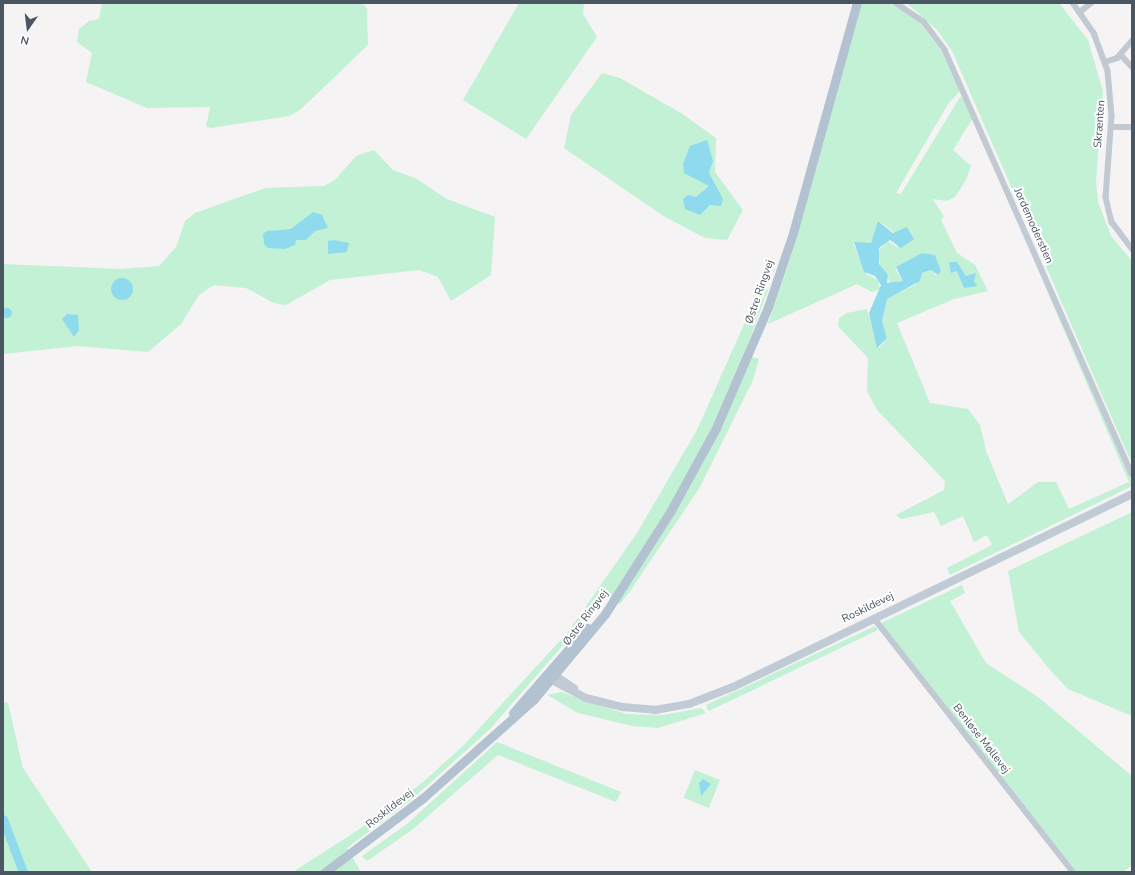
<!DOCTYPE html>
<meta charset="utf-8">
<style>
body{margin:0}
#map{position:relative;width:1135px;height:875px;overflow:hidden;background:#f5f3f3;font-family:"Nunito Sans",sans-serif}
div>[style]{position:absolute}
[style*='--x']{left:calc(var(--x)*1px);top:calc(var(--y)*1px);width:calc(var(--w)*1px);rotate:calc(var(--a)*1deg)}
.green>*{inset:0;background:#c3f1d5;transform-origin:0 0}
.water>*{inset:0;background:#90daee}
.round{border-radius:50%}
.river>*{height:9px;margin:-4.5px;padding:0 4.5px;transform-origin:4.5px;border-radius:4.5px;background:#90daee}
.street>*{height:5.5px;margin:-2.75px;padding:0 2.75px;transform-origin:2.75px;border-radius:2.75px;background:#c1cad2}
.secondary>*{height:8px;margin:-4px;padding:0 4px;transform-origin:4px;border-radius:4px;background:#c1cbd6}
.primary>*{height:9px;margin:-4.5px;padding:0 4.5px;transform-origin:4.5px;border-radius:4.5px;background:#b3c2d1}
span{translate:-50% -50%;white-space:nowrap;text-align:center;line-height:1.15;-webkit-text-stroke:4px #fff;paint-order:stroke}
.street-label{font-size:11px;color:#4a5661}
.frame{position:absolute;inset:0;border:4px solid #4a5661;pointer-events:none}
.north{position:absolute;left:8px;top:8px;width:40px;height:40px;-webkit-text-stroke:3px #fff;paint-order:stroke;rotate:194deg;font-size:11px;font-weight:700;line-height:16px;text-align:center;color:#4a5661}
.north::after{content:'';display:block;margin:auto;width:14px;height:18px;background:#4a5661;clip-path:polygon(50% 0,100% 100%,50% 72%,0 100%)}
</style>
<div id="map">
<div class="green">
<i style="clip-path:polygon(102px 3px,363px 3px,367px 9px,368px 45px,300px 110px,289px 116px,211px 128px,206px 127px,210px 107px,147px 108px,86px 82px,92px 53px,77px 42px,79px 29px,89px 21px,99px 19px)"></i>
<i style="clip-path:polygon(519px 3px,584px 3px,583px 14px,597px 37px,526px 139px,463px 100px)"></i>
<i style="clip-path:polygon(862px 3px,890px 3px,919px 22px,942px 52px,960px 91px,948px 104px,896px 193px,901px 194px,960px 97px,964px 98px,973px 118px,953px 150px,971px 166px,966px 180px,955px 197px,947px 201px,933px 199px,944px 217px,941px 220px,957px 253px,975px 265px,988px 291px,954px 299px,897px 323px,930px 403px,968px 409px,980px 425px,986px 451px,1008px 504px,1038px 482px,1056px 482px,1069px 509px,1129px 482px,1012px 209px,1132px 480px,1132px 486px,950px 575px,947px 568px,992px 545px,987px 535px,974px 542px,963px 516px,941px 526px,934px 512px,901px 519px,896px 515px,944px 490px,945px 481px,877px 410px,867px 391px,868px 358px,838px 326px,839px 318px,847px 313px,867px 309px,879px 348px,887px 338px,882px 321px,887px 298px,915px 285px,922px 273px,931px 270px,936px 275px,941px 271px,935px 255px,922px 253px,895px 269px,903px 281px,890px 285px,887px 273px,881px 271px,878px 251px,888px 241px,898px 248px,895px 233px,879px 221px,871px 243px,853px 243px,866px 274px,878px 280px,880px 289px,872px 292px,857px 284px,768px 324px,796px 241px)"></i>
<i style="clip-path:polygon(907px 3px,1059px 3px,1088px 40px,1103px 91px,1096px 181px,1098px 202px,1111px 236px,1132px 261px,1132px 464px,952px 51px,937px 30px)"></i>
<i style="clip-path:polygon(602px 73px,620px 78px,681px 113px,716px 138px,715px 172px,743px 210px,727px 240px,705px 238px,665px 217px,564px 148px,571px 115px)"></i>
<i style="clip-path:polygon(374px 150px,393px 170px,415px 178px,447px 199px,495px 217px,491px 275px,451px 301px,438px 277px,419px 270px,330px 280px,286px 305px,274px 303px,246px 288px,214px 285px,199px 295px,181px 324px,148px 352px,77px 346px,3px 354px,3px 264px,121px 269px,159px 266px,176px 247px,185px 221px,195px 213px,265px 188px,324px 186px,335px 180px,356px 156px)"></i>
<i style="clip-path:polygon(761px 286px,768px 290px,744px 354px,759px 359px,753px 380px,700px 487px,631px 590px,620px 604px,606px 596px,490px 729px,411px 800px,347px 848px,361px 872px,293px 872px,375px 819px,423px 782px,465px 744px,568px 632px,637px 533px,697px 430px)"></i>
<i style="clip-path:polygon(1132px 512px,1132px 716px,1068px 689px,1051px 671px,1019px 632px,1008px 571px)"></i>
<i style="clip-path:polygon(962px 585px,965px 593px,950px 601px,986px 663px,1038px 697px,1132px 776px,1132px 865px,1123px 872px,1074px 872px,881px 623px)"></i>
<i style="clip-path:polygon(875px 626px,878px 630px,709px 711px,707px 709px,706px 705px)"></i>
<i style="clip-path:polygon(561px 692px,626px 714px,663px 715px,701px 708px,706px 713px,658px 728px,632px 726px,578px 713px,547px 695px)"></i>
<i style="clip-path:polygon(3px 702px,8px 703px,23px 768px,92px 872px,3px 872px)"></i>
<i style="clip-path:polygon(497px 742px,621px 792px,616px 802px,498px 755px,412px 830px,367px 861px,362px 856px,407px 824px)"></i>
<i style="left:695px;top:770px;width:27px;height:30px;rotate:22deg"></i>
</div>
<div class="water">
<i style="clip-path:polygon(707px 140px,713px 161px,709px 173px,723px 199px,721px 206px,710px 205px,700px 215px,685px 209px,683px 199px,688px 195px,696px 197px,709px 186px,684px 173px,683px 164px,690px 146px)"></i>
<i style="clip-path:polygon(313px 212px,322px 215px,328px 228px,315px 231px,306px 240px,296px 240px,295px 245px,285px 249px,268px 248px,264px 244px,263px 234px,267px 231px,291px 229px)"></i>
<i style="clip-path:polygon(878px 221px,893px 233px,907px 227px,914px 239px,901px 248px,890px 240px,879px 248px,879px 264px,888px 275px,887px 283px,903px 281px,896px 267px,922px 253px,935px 255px,941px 271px,938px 275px,931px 270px,922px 273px,920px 281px,887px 299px,882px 321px,887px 338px,877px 348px,869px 313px,881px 285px,875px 276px,864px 272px,854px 242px,871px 243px)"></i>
<i style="clip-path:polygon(334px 240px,349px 243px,347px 252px,328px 254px,328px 241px)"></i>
<i style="clip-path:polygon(949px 262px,957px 262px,966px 276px,976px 273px,974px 281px,977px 286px,964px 288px,957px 271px,951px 273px)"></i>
<i class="round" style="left:111px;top:278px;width:22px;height:22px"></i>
<i class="round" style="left:2px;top:308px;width:10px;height:10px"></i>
<i style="clip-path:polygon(67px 314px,78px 315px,79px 330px,74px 337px,62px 319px)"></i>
<i style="clip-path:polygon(703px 779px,711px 784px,701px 796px,699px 783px)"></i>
</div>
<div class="river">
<i style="--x:3;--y:819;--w:57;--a:69.3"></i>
</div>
<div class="street">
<i style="--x:896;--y:3;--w:34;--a:34"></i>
<i style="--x:924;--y:22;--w:35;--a:53"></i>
<i style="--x:945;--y:50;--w:463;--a:66.2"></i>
<i style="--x:1073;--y:3;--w:37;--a:55"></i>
<i style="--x:1094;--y:33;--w:40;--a:69.8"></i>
<i style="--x:1108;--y:71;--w:45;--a:84.9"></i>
<i style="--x:1112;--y:116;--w:81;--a:94.2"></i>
<i style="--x:1106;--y:197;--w:26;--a:77"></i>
<i style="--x:1112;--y:222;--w:34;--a:53"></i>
<i style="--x:1080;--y:12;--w:14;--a:-39"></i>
<i style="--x:1121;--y:55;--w:16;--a:47"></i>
<i style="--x:1105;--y:62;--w:13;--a:-18"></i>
<i style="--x:1117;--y:58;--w:23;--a:-49"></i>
<i style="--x:1111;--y:127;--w:21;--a:0"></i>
<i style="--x:874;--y:618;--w:323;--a:51.9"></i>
</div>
<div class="secondary">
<i style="--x:550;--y:672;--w:29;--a:34"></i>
<i style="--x:546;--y:677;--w:45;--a:27.7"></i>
<i style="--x:586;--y:698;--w:38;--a:14"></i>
<i style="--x:623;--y:707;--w:32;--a:5"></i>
<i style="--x:655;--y:710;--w:35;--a:-10"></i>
<i style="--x:689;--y:704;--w:47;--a:-21.1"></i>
<i style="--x:733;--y:687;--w:443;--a:-25.8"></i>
</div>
<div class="primary">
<i style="--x:513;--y:713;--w:113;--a:-49"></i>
<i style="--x:325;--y:872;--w:123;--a:-37.1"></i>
<i style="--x:423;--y:798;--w:147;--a:-41.7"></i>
<i style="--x:533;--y:700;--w:112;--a:-50.1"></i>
<i style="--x:605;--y:614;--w:121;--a:-57.5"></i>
<i style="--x:670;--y:512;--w:96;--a:-61.3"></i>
<i style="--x:716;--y:428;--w:132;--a:-66.7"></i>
<i style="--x:768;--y:307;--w:78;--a:-71.3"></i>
<i style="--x:793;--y:233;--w:239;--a:-74.5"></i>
</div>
<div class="street-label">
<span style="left:1100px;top:124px;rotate:-86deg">Skrænten</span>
<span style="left:1033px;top:226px;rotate:66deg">Jordemoderstien</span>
<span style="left:760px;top:292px;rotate:-71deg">Østre Ringvej</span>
<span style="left:868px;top:608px;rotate:-26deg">Roskildevej</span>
<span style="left:586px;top:618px;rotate:-53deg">Østre Ringvej</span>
<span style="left:981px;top:739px;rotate:52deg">Benløse Møllevej</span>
<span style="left:390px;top:809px;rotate:-38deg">Roskildevej</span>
</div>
<div class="frame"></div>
<div class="north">N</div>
</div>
